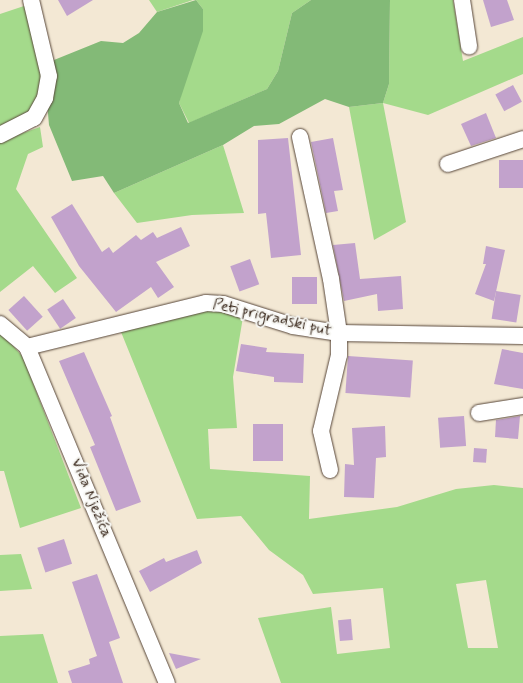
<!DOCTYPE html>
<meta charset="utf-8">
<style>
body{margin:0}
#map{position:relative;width:523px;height:683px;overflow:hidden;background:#f3e8d4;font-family:Mynerve,sans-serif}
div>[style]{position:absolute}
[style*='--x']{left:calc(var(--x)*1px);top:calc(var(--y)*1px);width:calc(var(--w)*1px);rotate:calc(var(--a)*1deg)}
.green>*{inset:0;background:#a4da8b}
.forest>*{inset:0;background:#83ba77}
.building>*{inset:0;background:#c2a2cc;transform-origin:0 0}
.roads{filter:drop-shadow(0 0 1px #574639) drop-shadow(0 0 1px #574639)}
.street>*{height:16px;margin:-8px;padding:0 8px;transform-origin:8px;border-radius:8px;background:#fff}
span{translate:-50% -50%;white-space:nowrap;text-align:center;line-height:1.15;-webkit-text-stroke:4px #f6f6f2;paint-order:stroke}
.street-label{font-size:16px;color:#3b2a1e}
</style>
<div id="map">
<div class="green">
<i style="clip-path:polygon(149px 0,193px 0,157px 12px)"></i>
<i style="clip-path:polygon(196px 0,311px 0,292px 13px,278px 71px,267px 89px,189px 123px,179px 103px,203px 9px)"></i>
<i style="clip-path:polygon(390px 0,453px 0,463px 61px,523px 37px,523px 74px,428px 115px,383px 103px,406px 222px,374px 240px,349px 107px,383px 103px,389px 84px)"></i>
<i style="clip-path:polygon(27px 5px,45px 79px,35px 113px,0 130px,0 14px)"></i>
<i style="clip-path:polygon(40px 127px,43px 147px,28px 154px,16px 189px,77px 278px,55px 293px,33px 266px,0 292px,0 141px)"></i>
<i style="clip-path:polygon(223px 145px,244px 213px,192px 215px,137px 223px,114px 193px)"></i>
<i style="clip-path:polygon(evenodd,206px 309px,243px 317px,233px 377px,237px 428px,208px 429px,210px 469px,310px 476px,309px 519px,397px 507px,456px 489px,494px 485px,523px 488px,523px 683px,281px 683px,258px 618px,331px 607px,337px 654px,390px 648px,383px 588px,313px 594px,303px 575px,269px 550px,241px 516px,197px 519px,121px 332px,206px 309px,486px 580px,498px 648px,468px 648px,456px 584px,486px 580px)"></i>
<i style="clip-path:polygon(0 331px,23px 357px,81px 508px,20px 528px,4px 471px,0 471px)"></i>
<i style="clip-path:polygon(21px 554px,32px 589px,0 591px,0 555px)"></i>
<i style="clip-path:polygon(43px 634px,58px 683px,0 683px,0 636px)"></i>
</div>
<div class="forest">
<i style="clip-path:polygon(196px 0,203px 9px,203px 31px,179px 103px,188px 123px,267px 89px,278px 71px,292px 13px,311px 0,390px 0,389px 84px,383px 103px,349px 107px,325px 99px,279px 124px,254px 126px,223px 145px,114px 193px,103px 176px,72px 181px,49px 125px,47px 102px,54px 60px,101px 41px,123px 43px,139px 33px,157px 12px)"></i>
</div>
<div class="building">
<i style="clip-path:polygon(58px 0,93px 0,67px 16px)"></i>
<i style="clip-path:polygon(483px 0,507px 0,514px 20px,491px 27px)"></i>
<i style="left:513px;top:85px;width:19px;height:20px;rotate:62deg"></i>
<i style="clip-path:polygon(486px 113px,496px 138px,471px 146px,461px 124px)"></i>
<i style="clip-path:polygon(288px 138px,301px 255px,271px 258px,266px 213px,258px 214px,258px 140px)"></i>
<i style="clip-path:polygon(333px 138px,343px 190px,334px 191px,338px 211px,326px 213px,311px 142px)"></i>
<i style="left:523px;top:160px;width:28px;height:24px;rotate:90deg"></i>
<i style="clip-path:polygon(72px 204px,102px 252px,109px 247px,113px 253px,136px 235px,141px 240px,153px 232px,157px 238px,181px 227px,190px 246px,156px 262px,174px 287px,158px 298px,151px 287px,116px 312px,79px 266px,51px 217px)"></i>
<i style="clip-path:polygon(355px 243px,360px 279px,401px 276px,403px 309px,378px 311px,377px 294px,344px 301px,333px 245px)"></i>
<i style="clip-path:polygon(486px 246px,505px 250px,494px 301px,475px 294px,486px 264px,483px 264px)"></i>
<i style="left:250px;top:259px;width:27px;height:21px;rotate:70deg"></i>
<i style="left:292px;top:277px;width:25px;height:27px"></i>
<i style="left:496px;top:291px;width:25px;height:28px;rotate:9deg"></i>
<i style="left:24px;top:296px;width:28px;height:21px;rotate:48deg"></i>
<i style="left:63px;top:299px;width:23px;height:19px;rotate:56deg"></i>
<i style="clip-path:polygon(241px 344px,267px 348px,266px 352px,304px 354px,303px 383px,274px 382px,274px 377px,236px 371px)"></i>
<i style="clip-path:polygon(502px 349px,523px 353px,523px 389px,494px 384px)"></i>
<i style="clip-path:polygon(84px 352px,112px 416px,110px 417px,141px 502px,116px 511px,90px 447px,95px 445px,59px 361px)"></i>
<i style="left:348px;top:356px;width:65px;height:37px;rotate:4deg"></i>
<i style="left:464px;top:416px;width:30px;height:26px;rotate:86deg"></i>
<i style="clip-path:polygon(520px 416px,518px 439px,495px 437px,496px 420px)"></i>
<i style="left:253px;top:424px;width:30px;height:37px"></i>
<i style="clip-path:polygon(385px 426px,386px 457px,376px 458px,374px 498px,344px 497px,345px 464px,354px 465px,352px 428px)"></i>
<i style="left:474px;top:448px;width:13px;height:14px;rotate:4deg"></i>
<i style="left:64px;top:539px;width:26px;height:28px;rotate:72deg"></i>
<i style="clip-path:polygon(197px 550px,202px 563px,150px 592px,139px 571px,164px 558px,166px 562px)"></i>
<i style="clip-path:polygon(97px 574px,120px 638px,109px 642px,123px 683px,72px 683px,68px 671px,90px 664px,89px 659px,97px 656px,72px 582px)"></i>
<i style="left:351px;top:619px;width:21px;height:13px;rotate:85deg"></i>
<i style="clip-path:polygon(169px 653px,201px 659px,176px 669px)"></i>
</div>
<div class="roads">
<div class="street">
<i style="--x:462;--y:0;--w:47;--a:81.3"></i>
<i style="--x:0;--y:135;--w:38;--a:-27"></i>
<i style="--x:34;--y:118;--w:23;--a:-61"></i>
<i style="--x:45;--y:98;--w:22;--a:-80"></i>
<i style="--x:49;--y:76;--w:78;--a:-103.3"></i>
<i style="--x:300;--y:137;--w:145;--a:77.7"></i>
<i style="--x:331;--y:279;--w:55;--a:81.6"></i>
<i style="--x:339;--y:333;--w:22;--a:90"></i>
<i style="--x:339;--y:355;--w:78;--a:103.3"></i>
<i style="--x:321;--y:431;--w:40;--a:77"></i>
<i style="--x:448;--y:164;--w:79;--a:-18.4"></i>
<i style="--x:0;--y:324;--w:35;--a:40"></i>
<i style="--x:27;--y:347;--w:364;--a:67.4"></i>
<i style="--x:27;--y:347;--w:184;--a:-13.8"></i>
<i style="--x:206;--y:303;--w:17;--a:3"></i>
<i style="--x:223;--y:304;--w:73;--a:17.4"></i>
<i style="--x:293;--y:326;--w:47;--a:8.7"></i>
<i style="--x:339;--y:333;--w:184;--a:0.9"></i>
<i style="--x:479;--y:413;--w:45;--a:-9"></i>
</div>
</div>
<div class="street-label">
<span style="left:272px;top:318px;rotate:13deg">Peti prigradski put</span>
<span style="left:91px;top:498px;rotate:68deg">Vida Nježića</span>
</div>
</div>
